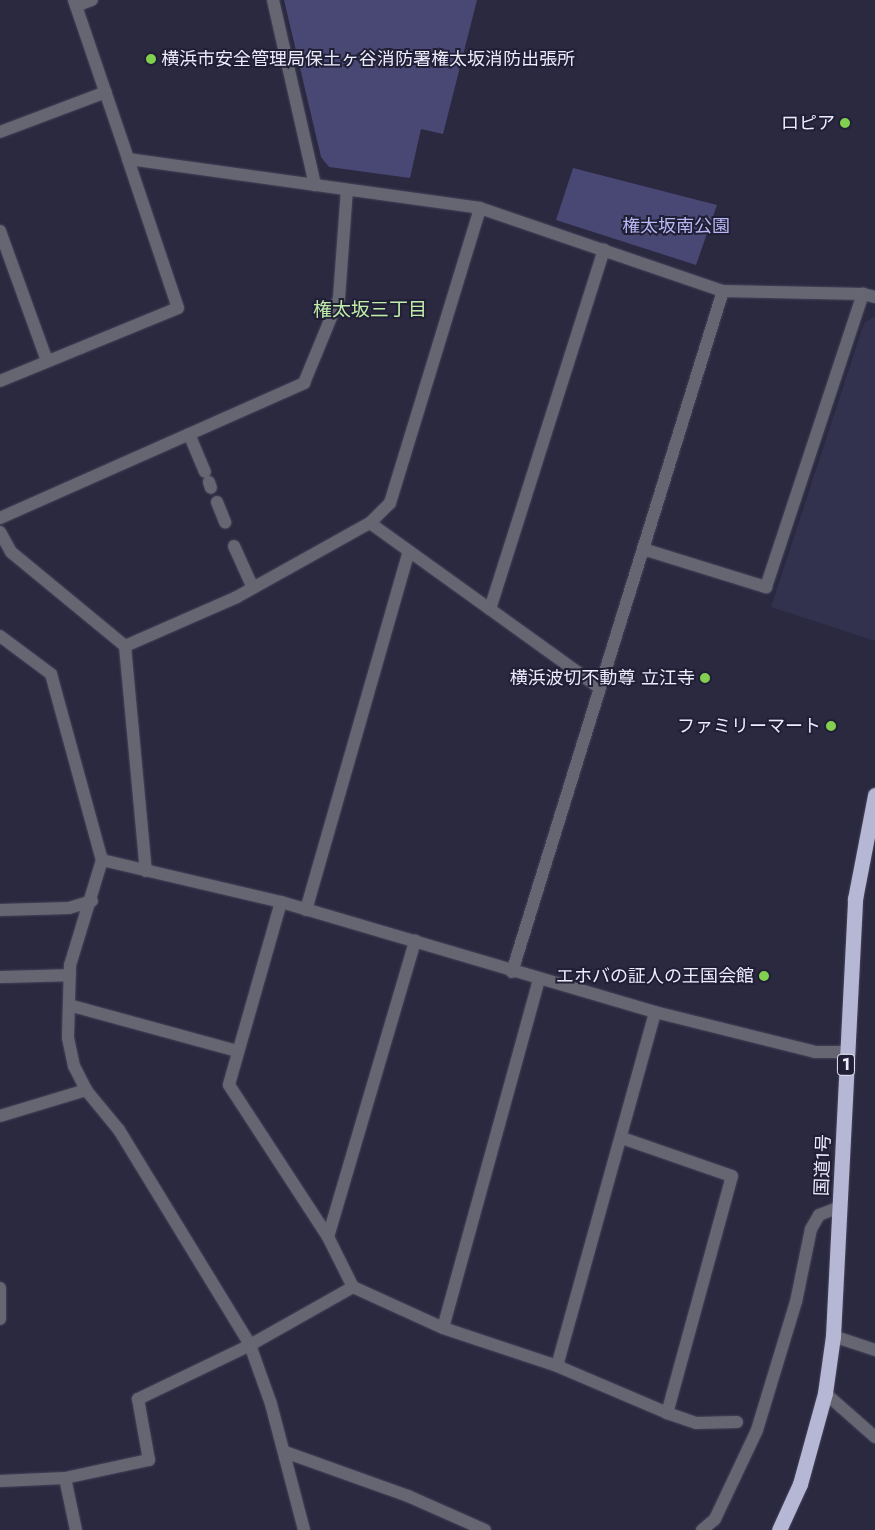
<!DOCTYPE html>
<meta charset="utf-8">
<style>
body{margin:0}
#map{position:relative;width:875px;height:1530px;overflow:hidden;background:#2a2940;font-family:Jost,"Noto Sans JP",sans-serif}
div>[style]{position:absolute}
[style*='--x']{left:calc(var(--x)*1px);top:calc(var(--y)*1px);width:calc(var(--w)*1px);rotate:calc(var(--a)*1deg)}
.built>*{inset:0;background:#32314e}
.green>*{inset:0;background:#494773}
.roads{filter:drop-shadow(0 0 1px #45445a) drop-shadow(0 0 1px #45445a)}
.street>*{height:12px;margin:-6px;padding:0 6px;transform-origin:6px;border-radius:6px;background:#666672}
.highway>*{height:15px;margin:-7.5px;padding:0 7.5px;transform-origin:7.5px;border-radius:7.5px;background:#b6b7d4}
.dots>*{width:14px;height:14px;translate:-50% -50%;box-sizing:border-box;border:2px solid #201f35;border-radius:50%}
span{translate:-50% -50%;white-space:nowrap;text-align:center;line-height:1.15;-webkit-text-stroke:4px #201f35;paint-order:stroke}
.shield-label span{padding:1px 4px;background:#201f35;border:1px solid;border-radius:4px;-webkit-text-stroke-width:0}
.shield-label{font-size:16px;color:#ebebfb;font-weight:700}
.poi-label{font-size:18px;color:#ebebfb}
.left{translate:0 -50%;text-align:left}
.right{translate:-100% -50%;text-align:right}
.park-label{font-size:18px;color:#b9b8f5}
.street-label{font-size:18px;color:#ebebfb}
.neighbourhood-label{font-size:19px;color:#c0eca9}
</style>
<div id="map">
<div class="built">
<i style="clip-path:polygon(875px 316px,875px 641px,771px 607px,864px 323px)"></i>
</div>
<div class="green">
<i style="clip-path:polygon(284px 0,477px 0,443px 134px,421px 129px,410px 178px,329px 167px,321px 157px)"></i>
<i style="clip-path:polygon(573px 168px,717px 205px,696px 265px,556px 220px)"></i>
</div>
<div class="roads">
<div class="street">
<i style="--x:74;--y:0;--w:168;--a:71.2"></i>
<i style="--x:128;--y:159;--w:355;--a:7.9"></i>
<i style="--x:480;--y:208;--w:257;--a:18.9"></i>
<i style="--x:723;--y:291;--w:140;--a:1.2"></i>
<i style="--x:863;--y:294;--w:12;--a:14"></i>
<i style="--x:273;--y:0;--w:190;--a:77.2"></i>
<i style="--x:76;--y:6;--w:17;--a:-21"></i>
<i style="--x:0;--y:132;--w:113;--a:-20.7"></i>
<i style="--x:0;--y:231;--w:138;--a:70.1"></i>
<i style="--x:0;--y:381;--w:192;--a:-22.3"></i>
<i style="--x:178;--y:308;--w:157;--a:-108.6"></i>
<i style="--x:189;--y:434;--w:41;--a:67.2"></i>
<i style="--x:209;--y:482;--w:6;--a:72"></i>
<i style="--x:217;--y:502;--w:22;--a:68"></i>
<i style="--x:0;--y:518;--w:333;--a:-23.9"></i>
<i style="--x:304;--y:383;--w:92;--a:-67.6"></i>
<i style="--x:339;--y:298;--w:108;--a:-85.8"></i>
<i style="--x:370;--y:523;--w:283;--a:35.7"></i>
<i style="--x:0;--y:532;--w:23;--a:61"></i>
<i style="--x:11;--y:552;--w:148;--a:39.5"></i>
<i style="--x:125;--y:646;--w:226;--a:84.7"></i>
<i style="--x:234;--y:546;--w:46;--a:65.7"></i>
<i style="--x:643;--y:549;--w:129;--a:17.2"></i>
<i style="--x:766;--y:587;--w:309;--a:-71.7"></i>
<i style="--x:490;--y:609;--w:377;--a:-72.4"></i>
<i style="--x:0;--y:636;--w:64;--a:36.7"></i>
<i style="--x:51;--y:674;--w:193;--a:74.7"></i>
<i style="--x:102;--y:860;--w:110;--a:106.9"></i>
<i style="--x:70;--y:965;--w:73;--a:91.6"></i>
<i style="--x:68;--y:1038;--w:29;--a:78"></i>
<i style="--x:74;--y:1066;--w:27;--a:63"></i>
<i style="--x:86;--y:1090;--w:52;--a:50.5"></i>
<i style="--x:119;--y:1130;--w:252;--a:58.6"></i>
<i style="--x:250;--y:1345;--w:63;--a:70.4"></i>
<i style="--x:271;--y:1404;--w:130;--a:75.3"></i>
<i style="--x:125;--y:646;--w:120;--a:-23.6"></i>
<i style="--x:235;--y:598;--w:154;--a:-29.1"></i>
<i style="--x:370;--y:523;--w:28;--a:-45"></i>
<i style="--x:390;--y:503;--w:308;--a:-73"></i>
<i style="--x:102;--y:860;--w:184;--a:13.2"></i>
<i style="--x:281;--y:902;--w:390;--a:16.4"></i>
<i style="--x:655;--y:1012;--w:165;--a:14"></i>
<i style="--x:815;--y:1052;--w:31;--a:0"></i>
<i style="--x:281;--y:902;--w:190;--a:105.9"></i>
<i style="--x:229;--y:1085;--w:181;--a:56.9"></i>
<i style="--x:328;--y:1237;--w:56;--a:63.4"></i>
<i style="--x:353;--y:1287;--w:99;--a:24.5"></i>
<i style="--x:443;--y:1328;--w:120;--a:18.4"></i>
<i style="--x:557;--y:1366;--w:120;--a:23.1"></i>
<i style="--x:667;--y:1413;--w:31;--a:19"></i>
<i style="--x:696;--y:1423;--w:41;--a:-1.4"></i>
<i style="--x:0;--y:910;--w:69;--a:-1.7"></i>
<i style="--x:69;--y:908;--w:24;--a:-17"></i>
<i style="--x:306;--y:910;--w:373;--a:-74"></i>
<i style="--x:512;--y:972;--w:713;--a:-72.79"></i>
<i style="--x:0;--y:977;--w:70;--a:-1.6"></i>
<i style="--x:69;--y:1005;--w:174;--a:15.3"></i>
<i style="--x:0;--y:1116;--w:90;--a:-16.8"></i>
<i style="--x:622;--y:1138;--w:116;--a:19.1"></i>
<i style="--x:732;--y:1176;--w:246;--a:105.3"></i>
<i style="--x:328;--y:1237;--w:309;--a:-73.6"></i>
<i style="--x:0;--y:1288;--w:31;--a:90"></i>
<i style="--x:443;--y:1328;--w:362;--a:-74.6"></i>
<i style="--x:833;--y:1336;--w:44;--a:18.4"></i>
<i style="--x:557;--y:1366;--w:367;--a:-74.5"></i>
<i style="--x:825;--y:1393;--w:67;--a:41.3"></i>
<i style="--x:285;--y:1452;--w:131;--a:19.7"></i>
<i style="--x:408;--y:1496;--w:84;--a:23.8"></i>
<i style="--x:65;--y:1478;--w:53;--a:78.1"></i>
<i style="--x:0;--y:1481;--w:65;--a:-2.6"></i>
<i style="--x:65;--y:1478;--w:86;--a:-12.1"></i>
<i style="--x:149;--y:1460;--w:62;--a:-100.2"></i>
<i style="--x:138;--y:1399;--w:124;--a:-25.7"></i>
<i style="--x:250;--y:1345;--w:118;--a:-29.4"></i>
<i style="--x:702;--y:1530;--w:17;--a:-40"></i>
<i style="--x:715;--y:1519;--w:98;--a:-64.7"></i>
<i style="--x:757;--y:1430;--w:134;--a:-73.1"></i>
<i style="--x:796;--y:1302;--w:75;--a:-78.4"></i>
<i style="--x:811;--y:1229;--w:16;--a:-60"></i>
<i style="--x:819;--y:1215;--w:22;--a:-21"></i>
</div>
<div class="highway">
<i style="--x:779;--y:1530;--w:51;--a:-65.5"></i>
<i style="--x:800;--y:1484;--w:94;--a:-74.6"></i>
<i style="--x:825;--y:1393;--w:58;--a:-82"></i>
<i style="--x:833;--y:1336;--w:438;--a:-87.1"></i>
<i style="--x:855;--y:899;--w:106;--a:-79.1"></i>
</div>
</div>
<div class="dots">
<i style="left:151px;top:59px;background:#82d04f"></i>
<i style="left:845px;top:123px;background:#82d04f"></i>
<i style="left:705px;top:678px;background:#82d04f"></i>
<i style="left:831px;top:726px;background:#82d04f"></i>
<i style="left:764px;top:976px;background:#82d04f"></i>
</div>
<div class="shield-label">
<span style="left:846px;top:1065px">1</span>
</div>
<div class="poi-label">
<span class="left" style="left:161px;top:59px">横浜市安全管理局保土ヶ谷消防署権太坂消防出張所</span>
<span class="right" style="left:835px;top:123px">ロピア</span>
<span class="right" style="left:695px;top:678px">横浜波切不動尊 立江寺</span>
<span class="right" style="left:821px;top:726px">ファミリーマート</span>
<span class="right" style="left:754px;top:976px">エホバの証人の王国会館</span>
</div>
<div class="park-label">
<span style="left:676px;top:226px">権太坂南公園</span>
</div>
<div class="street-label">
<span style="left:823px;top:1165px;rotate:-88deg">国道1号</span>
</div>
<div class="neighbourhood-label">
<span style="left:370px;top:310px">権太坂三丁目</span>
</div>
</div>
